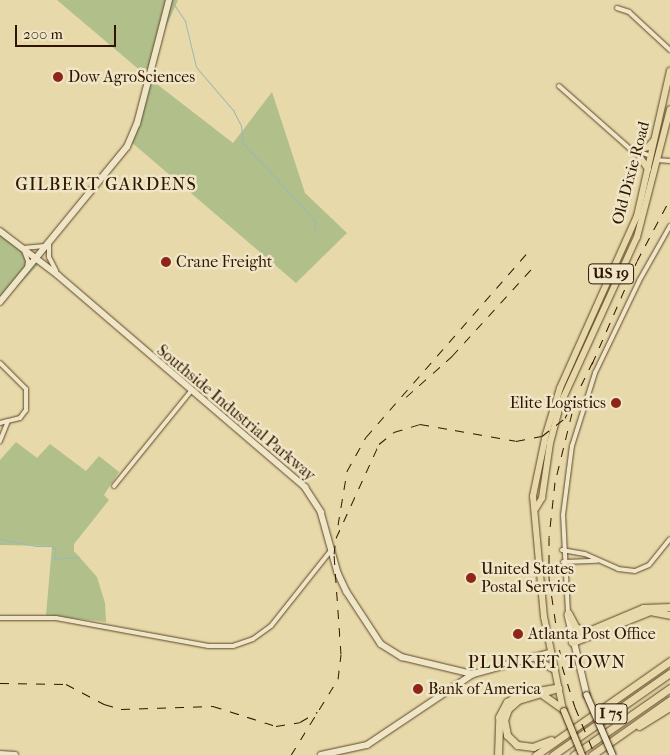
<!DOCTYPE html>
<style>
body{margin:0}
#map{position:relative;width:670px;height:755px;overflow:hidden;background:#e7d9a9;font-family:"IM FELL French Canon",serif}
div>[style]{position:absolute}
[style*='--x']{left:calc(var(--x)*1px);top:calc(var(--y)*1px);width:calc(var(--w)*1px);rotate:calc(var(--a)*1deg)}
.green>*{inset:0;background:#b1c08b}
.stream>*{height:1px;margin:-0.5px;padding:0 0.5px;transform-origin:0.5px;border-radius:0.5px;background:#9ab8b2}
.roads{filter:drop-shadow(0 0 1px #5e452a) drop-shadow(0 0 1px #5e452a)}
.street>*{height:4px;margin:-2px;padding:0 2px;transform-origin:2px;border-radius:2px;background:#efe6c7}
.secondary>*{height:5.5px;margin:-2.75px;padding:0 2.75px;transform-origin:2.75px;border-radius:2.75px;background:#efe6c7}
.primary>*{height:6px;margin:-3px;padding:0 3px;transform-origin:3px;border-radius:3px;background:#e7d9a9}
.highway>*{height:7px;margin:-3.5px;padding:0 3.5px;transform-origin:3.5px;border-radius:3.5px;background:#e7d9a9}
.rail>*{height:1px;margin-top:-0.5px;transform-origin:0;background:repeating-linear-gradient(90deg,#311400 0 9px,transparent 0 18px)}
.bridges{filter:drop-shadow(0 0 1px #311400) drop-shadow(0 0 1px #311400)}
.secondary-bridge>*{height:5.5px;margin:-2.75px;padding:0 2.75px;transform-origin:2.75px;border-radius:2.75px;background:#efe6c7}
.primary-bridge>*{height:6px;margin:-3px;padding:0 3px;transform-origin:3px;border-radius:3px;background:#e7d9a9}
.dots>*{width:14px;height:14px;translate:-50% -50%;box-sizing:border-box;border:2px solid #efe6c7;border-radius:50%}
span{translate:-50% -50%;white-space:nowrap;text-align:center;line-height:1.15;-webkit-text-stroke:5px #efe6c7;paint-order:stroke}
.shield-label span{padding:1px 4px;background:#efe6c7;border:1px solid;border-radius:4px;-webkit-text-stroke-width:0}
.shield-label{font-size:15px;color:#311400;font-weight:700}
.poi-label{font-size:16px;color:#311400}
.left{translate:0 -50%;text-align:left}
.right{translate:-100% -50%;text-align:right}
.street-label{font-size:16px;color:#311400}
.neighbourhood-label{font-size:18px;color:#311400;letter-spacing:1px}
.scale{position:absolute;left:15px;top:25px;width:101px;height:22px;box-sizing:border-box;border:2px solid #311400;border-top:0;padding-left:6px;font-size:15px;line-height:18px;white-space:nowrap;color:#311400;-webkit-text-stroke:4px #efe6c7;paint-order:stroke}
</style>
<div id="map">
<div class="green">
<i style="clip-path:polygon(57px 0,178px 0,160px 40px,149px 78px,233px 143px,272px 92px,305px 193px,347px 233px,296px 283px,130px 141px,149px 78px)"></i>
<i style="clip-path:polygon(0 234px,38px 265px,0 304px)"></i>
<i style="clip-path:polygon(16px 442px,37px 458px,50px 444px,86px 471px,99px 456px,119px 472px,104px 495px,109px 500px,74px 544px,74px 551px,97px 577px,105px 603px,106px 622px,46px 615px,52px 546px,0 545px,0 460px)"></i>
</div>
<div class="stream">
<i style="--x:173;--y:3;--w:22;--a:56"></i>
<i style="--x:185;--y:21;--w:47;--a:76.6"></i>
<i style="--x:196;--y:67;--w:57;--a:49.3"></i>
<i style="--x:233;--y:110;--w:18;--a:63"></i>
<i style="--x:241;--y:126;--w:17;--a:83"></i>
<i style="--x:243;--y:143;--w:97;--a:47.1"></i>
<i style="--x:309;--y:214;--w:11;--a:49"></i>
<i style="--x:316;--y:222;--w:8;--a:104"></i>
<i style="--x:0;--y:539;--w:37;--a:11"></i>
<i style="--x:36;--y:546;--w:15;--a:0"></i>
<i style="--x:51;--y:546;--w:4;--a:27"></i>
<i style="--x:55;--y:548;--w:11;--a:95"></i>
<i style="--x:54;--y:559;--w:25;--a:-5"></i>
</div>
<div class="roads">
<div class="street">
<i style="--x:617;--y:8;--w:13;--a:18"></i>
<i style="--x:629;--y:12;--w:56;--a:42.8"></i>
<i style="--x:559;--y:86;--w:94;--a:41.5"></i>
<i style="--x:629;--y:148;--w:23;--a:20"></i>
<i style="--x:657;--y:160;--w:13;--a:4"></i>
<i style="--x:49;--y:243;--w:14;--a:90"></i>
<i style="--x:49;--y:257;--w:16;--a:63"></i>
<i style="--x:27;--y:269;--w:8;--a:-83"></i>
<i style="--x:28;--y:261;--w:14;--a:-111"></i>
<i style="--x:23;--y:248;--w:22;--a:-5"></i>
<i style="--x:0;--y:363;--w:37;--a:45"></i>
<i style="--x:26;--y:389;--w:21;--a:90"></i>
<i style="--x:26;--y:410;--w:10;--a:127"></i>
<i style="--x:20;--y:418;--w:12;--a:166"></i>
<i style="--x:0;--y:423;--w:8;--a:-14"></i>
<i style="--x:8;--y:421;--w:22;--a:112"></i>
<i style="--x:114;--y:486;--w:122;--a:-51"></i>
<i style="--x:562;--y:550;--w:23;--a:10"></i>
<i style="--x:585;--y:554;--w:36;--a:24"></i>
<i style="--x:618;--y:569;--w:17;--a:7"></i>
<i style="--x:635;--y:571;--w:15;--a:-23"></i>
<i style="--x:649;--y:565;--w:33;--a:-51"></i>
<i style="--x:563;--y:562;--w:34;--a:-2"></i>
<i style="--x:568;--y:613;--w:98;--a:-92.9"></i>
<i style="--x:563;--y:515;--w:70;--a:-82.6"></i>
<i style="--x:572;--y:446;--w:77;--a:-72.5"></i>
<i style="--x:595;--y:373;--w:102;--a:-64.4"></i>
<i style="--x:639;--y:281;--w:63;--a:-60.6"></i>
<i style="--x:0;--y:618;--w:56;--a:0"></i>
<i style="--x:56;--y:618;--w:155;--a:10.4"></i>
<i style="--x:208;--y:646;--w:25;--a:0"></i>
<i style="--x:233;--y:646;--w:21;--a:-19"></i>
<i style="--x:253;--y:639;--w:22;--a:-36"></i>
<i style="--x:271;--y:626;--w:98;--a:-51.6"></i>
</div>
<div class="secondary">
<i style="--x:0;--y:231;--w:73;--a:37.2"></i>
<i style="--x:58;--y:275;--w:326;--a:40.6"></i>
<i style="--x:305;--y:487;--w:30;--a:57"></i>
<i style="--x:321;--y:512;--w:63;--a:74.4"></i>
<i style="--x:338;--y:573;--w:21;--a:65"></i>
<i style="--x:347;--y:592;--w:62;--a:56.8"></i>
<i style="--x:381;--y:644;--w:25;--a:32"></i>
<i style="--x:402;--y:657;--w:73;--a:13.5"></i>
<i style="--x:0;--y:302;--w:200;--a:-50.7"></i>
<i style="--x:127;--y:147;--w:25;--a:-67"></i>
<i style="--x:137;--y:124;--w:128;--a:-75.5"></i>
<i style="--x:568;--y:615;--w:82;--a:76.6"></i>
<i style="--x:0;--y:754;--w:15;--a:4"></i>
<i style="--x:321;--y:755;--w:47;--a:-12.3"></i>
<i style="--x:367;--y:745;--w:128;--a:-33.8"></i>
<i style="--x:473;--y:674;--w:80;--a:-15.3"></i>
</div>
<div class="primary">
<i style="--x:648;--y:169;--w:22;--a:-124"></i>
<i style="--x:636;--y:151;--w:13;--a:-18"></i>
<i style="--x:648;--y:147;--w:9;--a:-49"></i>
<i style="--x:536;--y:508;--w:12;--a:-59"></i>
<i style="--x:542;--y:498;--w:56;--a:-81.7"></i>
<i style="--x:550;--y:443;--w:39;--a:-75"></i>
<i style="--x:560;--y:405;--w:185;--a:-65.4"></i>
<i style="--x:637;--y:237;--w:132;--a:-75.5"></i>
<i style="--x:533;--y:657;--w:23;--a:31"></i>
<i style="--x:563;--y:710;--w:95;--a:-101.5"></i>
<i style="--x:544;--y:617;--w:121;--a:-95.2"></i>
<i style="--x:533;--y:496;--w:63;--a:-78.2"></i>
<i style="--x:546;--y:434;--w:48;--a:-73.1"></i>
<i style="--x:560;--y:388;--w:188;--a:-65.9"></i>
<i style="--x:637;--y:216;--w:149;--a:-77.2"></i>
</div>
<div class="highway">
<i style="--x:568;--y:613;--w:17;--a:62"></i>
<i style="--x:576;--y:628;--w:12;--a:14"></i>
<i style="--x:572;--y:642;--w:10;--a:-45"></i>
<i style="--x:579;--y:635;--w:69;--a:-22.9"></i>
<i style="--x:643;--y:608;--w:27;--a:-2"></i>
<i style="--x:573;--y:642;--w:83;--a:-21.9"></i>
<i style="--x:650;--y:611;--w:20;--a:11"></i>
<i style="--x:543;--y:695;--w:24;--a:35"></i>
<i style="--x:639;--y:726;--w:36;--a:-32"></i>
<i style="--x:551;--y:740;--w:19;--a:159"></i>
<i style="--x:533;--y:747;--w:16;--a:-173"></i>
<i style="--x:517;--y:745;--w:14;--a:-135"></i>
<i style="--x:507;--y:735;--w:15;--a:-101"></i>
<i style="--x:504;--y:720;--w:12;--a:-70"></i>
<i style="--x:508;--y:709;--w:13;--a:-42"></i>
<i style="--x:518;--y:700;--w:42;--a:-16.7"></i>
<i style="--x:498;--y:755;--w:38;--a:-88"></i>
<i style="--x:499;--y:717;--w:17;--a:-62"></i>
<i style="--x:507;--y:702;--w:16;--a:-30"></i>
<i style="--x:521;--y:694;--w:36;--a:-10"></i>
<i style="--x:536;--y:755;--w:164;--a:-35"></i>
<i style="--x:553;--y:755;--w:143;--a:-35"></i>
<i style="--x:574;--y:755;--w:117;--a:-34.9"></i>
<i style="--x:592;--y:755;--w:95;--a:-35.2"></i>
</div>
</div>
<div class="rail">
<i style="--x:592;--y:364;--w:112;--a:-66.4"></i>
<i style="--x:637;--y:261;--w:70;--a:-62"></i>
<i style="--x:406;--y:397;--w:62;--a:-41.7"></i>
<i style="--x:452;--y:356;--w:126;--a:-47.6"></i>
<i style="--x:572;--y:413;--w:71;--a:103.8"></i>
<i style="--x:555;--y:482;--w:55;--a:96.2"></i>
<i style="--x:549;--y:537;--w:41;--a:90"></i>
<i style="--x:549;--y:578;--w:89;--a:81.6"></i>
<i style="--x:562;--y:666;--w:43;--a:72.4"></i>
<i style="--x:575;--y:707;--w:52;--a:67.4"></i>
<i style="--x:338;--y:525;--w:55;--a:-80.5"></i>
<i style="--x:347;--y:471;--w:39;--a:-61"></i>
<i style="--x:366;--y:437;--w:243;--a:-48.8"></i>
<i style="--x:0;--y:683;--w:66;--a:0.9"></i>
<i style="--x:66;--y:684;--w:43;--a:27.8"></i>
<i style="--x:104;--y:704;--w:18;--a:16"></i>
<i style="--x:121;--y:709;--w:92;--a:-1.9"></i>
<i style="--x:213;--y:706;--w:66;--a:17.6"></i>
<i style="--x:276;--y:726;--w:24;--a:-9"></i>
<i style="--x:300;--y:722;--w:20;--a:-30"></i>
<i style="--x:291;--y:755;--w:89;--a:-58.3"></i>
<i style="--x:338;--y:679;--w:25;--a:-83"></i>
<i style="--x:341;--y:654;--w:100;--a:-94"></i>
<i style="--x:334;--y:554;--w:16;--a:-83"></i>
<i style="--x:336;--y:538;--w:103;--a:-65.4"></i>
<i style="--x:379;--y:444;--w:19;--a:-39"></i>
<i style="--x:394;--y:432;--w:27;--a:-17"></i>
<i style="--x:420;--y:424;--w:97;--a:10"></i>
<i style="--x:516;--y:441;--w:26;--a:-11"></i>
<i style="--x:542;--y:436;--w:29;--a:-38"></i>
<i style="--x:565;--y:418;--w:68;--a:-63.8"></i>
</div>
<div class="bridges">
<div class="secondary-bridge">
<i style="--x:587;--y:695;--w:65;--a:66.6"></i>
</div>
<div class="primary-bridge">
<i style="--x:564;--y:711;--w:48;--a:67.8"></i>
</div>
</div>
<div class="dots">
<i style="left:58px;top:77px;background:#8f2418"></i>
<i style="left:166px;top:262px;background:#8f2418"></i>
<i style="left:616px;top:403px;background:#8f2418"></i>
<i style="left:471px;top:578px;background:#8f2418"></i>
<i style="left:518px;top:634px;background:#8f2418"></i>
<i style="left:418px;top:689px;background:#8f2418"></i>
</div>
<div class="shield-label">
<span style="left:611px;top:274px">US 19</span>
<span style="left:611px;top:714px">I 75</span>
</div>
<div class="poi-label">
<span class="left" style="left:68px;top:77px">Dow AgroSciences</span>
<span class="left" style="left:176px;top:262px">Crane Freight</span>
<span class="right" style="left:606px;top:403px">Elite Logistics</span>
<span class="left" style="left:481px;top:578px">United States<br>Postal Service</span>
<span class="left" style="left:528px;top:634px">Atlanta Post Office</span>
<span class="left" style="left:428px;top:689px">Bank of America</span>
</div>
<div class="street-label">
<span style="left:631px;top:173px;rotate:-75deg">Old Dixie Road</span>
<span style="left:236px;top:413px;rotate:40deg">Southside Industrial Parkway</span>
</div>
<div class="neighbourhood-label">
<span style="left:106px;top:185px">GILBERT GARDENS</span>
<span style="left:547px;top:663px">PLUNKET TOWN</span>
</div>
<div class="scale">200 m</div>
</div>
